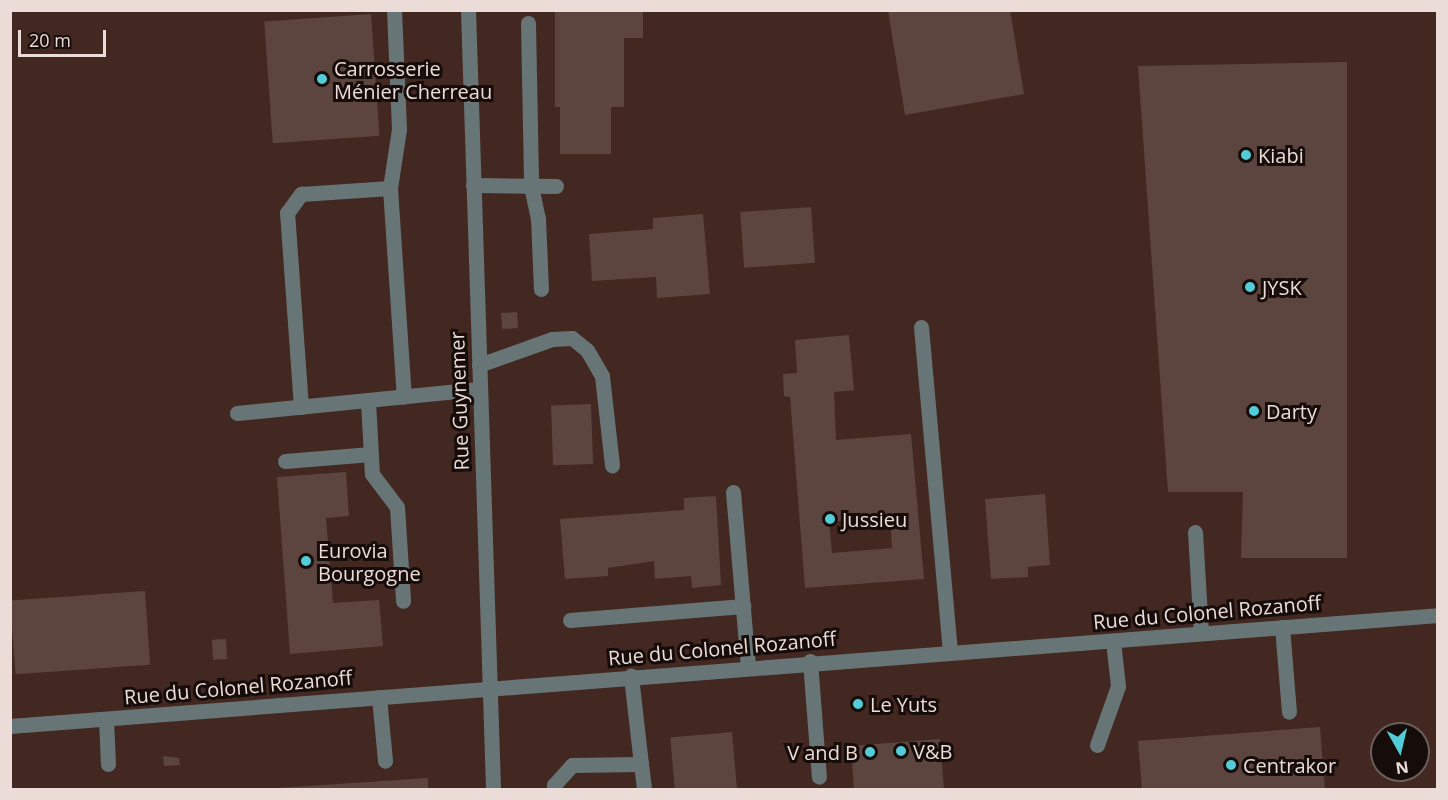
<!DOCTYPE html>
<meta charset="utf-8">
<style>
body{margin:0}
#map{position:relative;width:1448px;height:800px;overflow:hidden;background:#35201b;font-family:"Open Sans",sans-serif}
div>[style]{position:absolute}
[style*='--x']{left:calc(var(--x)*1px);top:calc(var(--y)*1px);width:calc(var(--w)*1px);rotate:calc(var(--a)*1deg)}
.built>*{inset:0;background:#432822}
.building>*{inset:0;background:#5c443f;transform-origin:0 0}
.minor>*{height:15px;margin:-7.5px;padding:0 7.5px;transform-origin:7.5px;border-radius:7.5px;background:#687576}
.dots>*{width:16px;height:16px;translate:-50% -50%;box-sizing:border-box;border:3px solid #160c0a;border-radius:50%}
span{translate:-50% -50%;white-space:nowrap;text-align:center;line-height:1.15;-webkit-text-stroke:6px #160c0a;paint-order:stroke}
.poi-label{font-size:20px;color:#ebdcd8}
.left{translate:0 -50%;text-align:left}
.right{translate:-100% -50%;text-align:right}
.street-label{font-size:20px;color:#ebdcd8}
.frame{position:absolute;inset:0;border:12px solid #ebdcd8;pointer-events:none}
.north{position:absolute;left:1370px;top:722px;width:60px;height:60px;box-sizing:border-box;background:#160c0a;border:2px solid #6b5f5c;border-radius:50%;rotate:172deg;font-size:16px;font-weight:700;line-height:24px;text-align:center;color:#ebdcd8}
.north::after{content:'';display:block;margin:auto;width:21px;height:27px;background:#52ccd6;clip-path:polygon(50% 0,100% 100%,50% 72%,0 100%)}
.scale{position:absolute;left:18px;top:30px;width:88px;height:27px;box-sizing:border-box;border:3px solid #ebdcd8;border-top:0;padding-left:8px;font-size:18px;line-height:21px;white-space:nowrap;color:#ebdcd8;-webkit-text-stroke:4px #160c0a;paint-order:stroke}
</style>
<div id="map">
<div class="built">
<i style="clip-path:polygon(evenodd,10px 11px,1437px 11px,1437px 789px,11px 789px,10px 11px,1382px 734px,1418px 734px,1418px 770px,1382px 770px,1382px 734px)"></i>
</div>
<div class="building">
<i style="clip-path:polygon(555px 10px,643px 10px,643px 38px,624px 38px,624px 107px,611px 107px,611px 154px,560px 154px,560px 107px,555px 107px)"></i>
<i style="clip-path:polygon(888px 10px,1010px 10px,1024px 94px,905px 115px)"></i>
<i style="left:371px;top:14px;width:122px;height:107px;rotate:86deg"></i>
<i style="clip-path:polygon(1347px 62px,1347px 558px,1241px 558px,1243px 492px,1168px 492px,1138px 66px)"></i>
<i style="left:811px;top:207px;width:56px;height:71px;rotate:86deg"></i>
<i style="clip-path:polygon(703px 214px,710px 294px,657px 298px,656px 277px,592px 281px,589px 234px,653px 229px,653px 218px)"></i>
<i style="left:517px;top:312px;width:16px;height:16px;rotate:86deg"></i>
<i style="clip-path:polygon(evenodd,849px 335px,854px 390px,834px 392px,836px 440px,911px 434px,924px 579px,805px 588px,790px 397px,784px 396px,783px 374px,797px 373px,795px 340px,849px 335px,890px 517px,892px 548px,832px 553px,829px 522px,890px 517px)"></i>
<i style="left:591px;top:404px;width:60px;height:40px;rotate:88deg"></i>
<i style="clip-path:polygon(346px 472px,349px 516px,326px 518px,333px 603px,379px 600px,383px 646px,290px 654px,277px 477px)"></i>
<i style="clip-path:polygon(1045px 494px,1050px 565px,1028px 567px,1028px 577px,991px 579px,985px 499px)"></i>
<i style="clip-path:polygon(716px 496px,721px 585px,692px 588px,691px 576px,655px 579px,654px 561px,608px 568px,608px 576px,565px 579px,560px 519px,684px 510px,684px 498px)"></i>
<i style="left:145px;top:591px;width:74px;height:135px;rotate:86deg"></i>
<i style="left:226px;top:639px;width:20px;height:14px;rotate:87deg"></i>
<i style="clip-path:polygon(1320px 727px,1325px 790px,1142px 790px,1138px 741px)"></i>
<i style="left:732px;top:732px;width:58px;height:62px;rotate:85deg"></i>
<i style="clip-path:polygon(940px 739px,944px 790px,854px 790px,851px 746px)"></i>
<i style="clip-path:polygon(163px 756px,179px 758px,180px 765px,164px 766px)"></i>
<i style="clip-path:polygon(428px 778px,428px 790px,277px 790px,277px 788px)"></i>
</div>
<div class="minor">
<i style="--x:468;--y:10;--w:780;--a:88.16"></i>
<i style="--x:528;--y:23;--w:163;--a:88.9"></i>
<i style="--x:531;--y:186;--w:33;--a:78"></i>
<i style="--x:538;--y:218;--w:71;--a:87.6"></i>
<i style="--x:473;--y:185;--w:83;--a:0.7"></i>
<i style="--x:390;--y:188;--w:60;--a:-81.3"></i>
<i style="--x:399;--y:129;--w:119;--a:-92.4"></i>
<i style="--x:921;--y:327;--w:326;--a:84.9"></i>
<i style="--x:479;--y:365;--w:77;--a:-19.6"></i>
<i style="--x:552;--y:339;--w:20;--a:-3"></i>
<i style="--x:572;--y:338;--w:19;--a:39"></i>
<i style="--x:587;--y:350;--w:30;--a:60"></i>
<i style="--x:602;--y:376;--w:90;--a:83.6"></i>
<i style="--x:368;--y:401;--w:73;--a:86.9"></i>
<i style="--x:372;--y:474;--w:41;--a:52.9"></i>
<i style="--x:397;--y:507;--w:94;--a:86.3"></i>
<i style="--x:301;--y:407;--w:195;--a:-94.1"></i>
<i style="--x:287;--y:213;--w:24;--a:-54"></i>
<i style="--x:301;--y:194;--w:89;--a:-3.9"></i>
<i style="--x:390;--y:188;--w:209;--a:86.2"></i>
<i style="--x:237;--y:413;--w:243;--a:-5.7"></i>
<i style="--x:285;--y:461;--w:86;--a:-4.7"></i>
<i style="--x:733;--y:492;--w:175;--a:85.1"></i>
<i style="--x:1195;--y:532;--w:101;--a:86.6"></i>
<i style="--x:570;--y:620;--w:174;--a:-4.6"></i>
<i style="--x:1282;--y:627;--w:85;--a:85.3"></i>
<i style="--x:810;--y:661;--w:116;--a:85.6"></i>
<i style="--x:379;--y:697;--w:64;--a:84.6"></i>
<i style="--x:106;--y:719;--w:45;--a:87.5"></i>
<i style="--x:10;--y:726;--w:1432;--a:-4.44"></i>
<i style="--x:1097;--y:745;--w:63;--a:-70.4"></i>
<i style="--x:1118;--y:686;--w:45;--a:-96.3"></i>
<i style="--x:641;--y:764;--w:26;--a:83"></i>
<i style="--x:554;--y:790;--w:5;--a:-90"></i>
<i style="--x:554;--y:785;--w:27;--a:-48"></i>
<i style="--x:572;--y:765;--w:69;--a:-0.8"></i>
<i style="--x:641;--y:764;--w:89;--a:-96.5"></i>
</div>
<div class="dots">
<i style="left:322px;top:79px;background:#52ccd6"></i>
<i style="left:1246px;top:155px;background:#52ccd6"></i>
<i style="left:1250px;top:287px;background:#52ccd6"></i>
<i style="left:1254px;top:411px;background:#52ccd6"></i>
<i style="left:830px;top:519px;background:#52ccd6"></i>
<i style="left:306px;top:561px;background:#52ccd6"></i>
<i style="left:858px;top:704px;background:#52ccd6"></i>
<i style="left:901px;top:751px;background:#52ccd6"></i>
<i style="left:870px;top:752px;background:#52ccd6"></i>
<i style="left:1231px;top:765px;background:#52ccd6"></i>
</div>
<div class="poi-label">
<span class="left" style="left:334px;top:80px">Carrosserie<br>Ménier Cherreau</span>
<span class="left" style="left:1258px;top:155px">Kiabi</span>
<span class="left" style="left:1262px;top:287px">JYSK</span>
<span class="left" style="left:1266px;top:411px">Darty</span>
<span class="left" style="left:842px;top:519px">Jussieu</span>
<span class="left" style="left:318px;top:562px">Eurovia<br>Bourgogne</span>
<span class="left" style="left:870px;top:704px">Le Yuts</span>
<span class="left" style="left:913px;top:751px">V&amp;B</span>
<span class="right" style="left:858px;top:752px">V and B</span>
<span class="left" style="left:1243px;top:765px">Centrakor</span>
</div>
<div class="street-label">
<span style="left:459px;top:401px;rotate:-92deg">Rue Guynemer</span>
<span style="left:1207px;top:612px;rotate:-5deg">Rue du Colonel Rozanoff</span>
<span style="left:722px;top:648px;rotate:-5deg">Rue du Colonel Rozanoff</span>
<span style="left:238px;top:687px;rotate:-5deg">Rue du Colonel Rozanoff</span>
</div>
<div class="frame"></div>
<div class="north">N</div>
<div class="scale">20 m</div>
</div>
